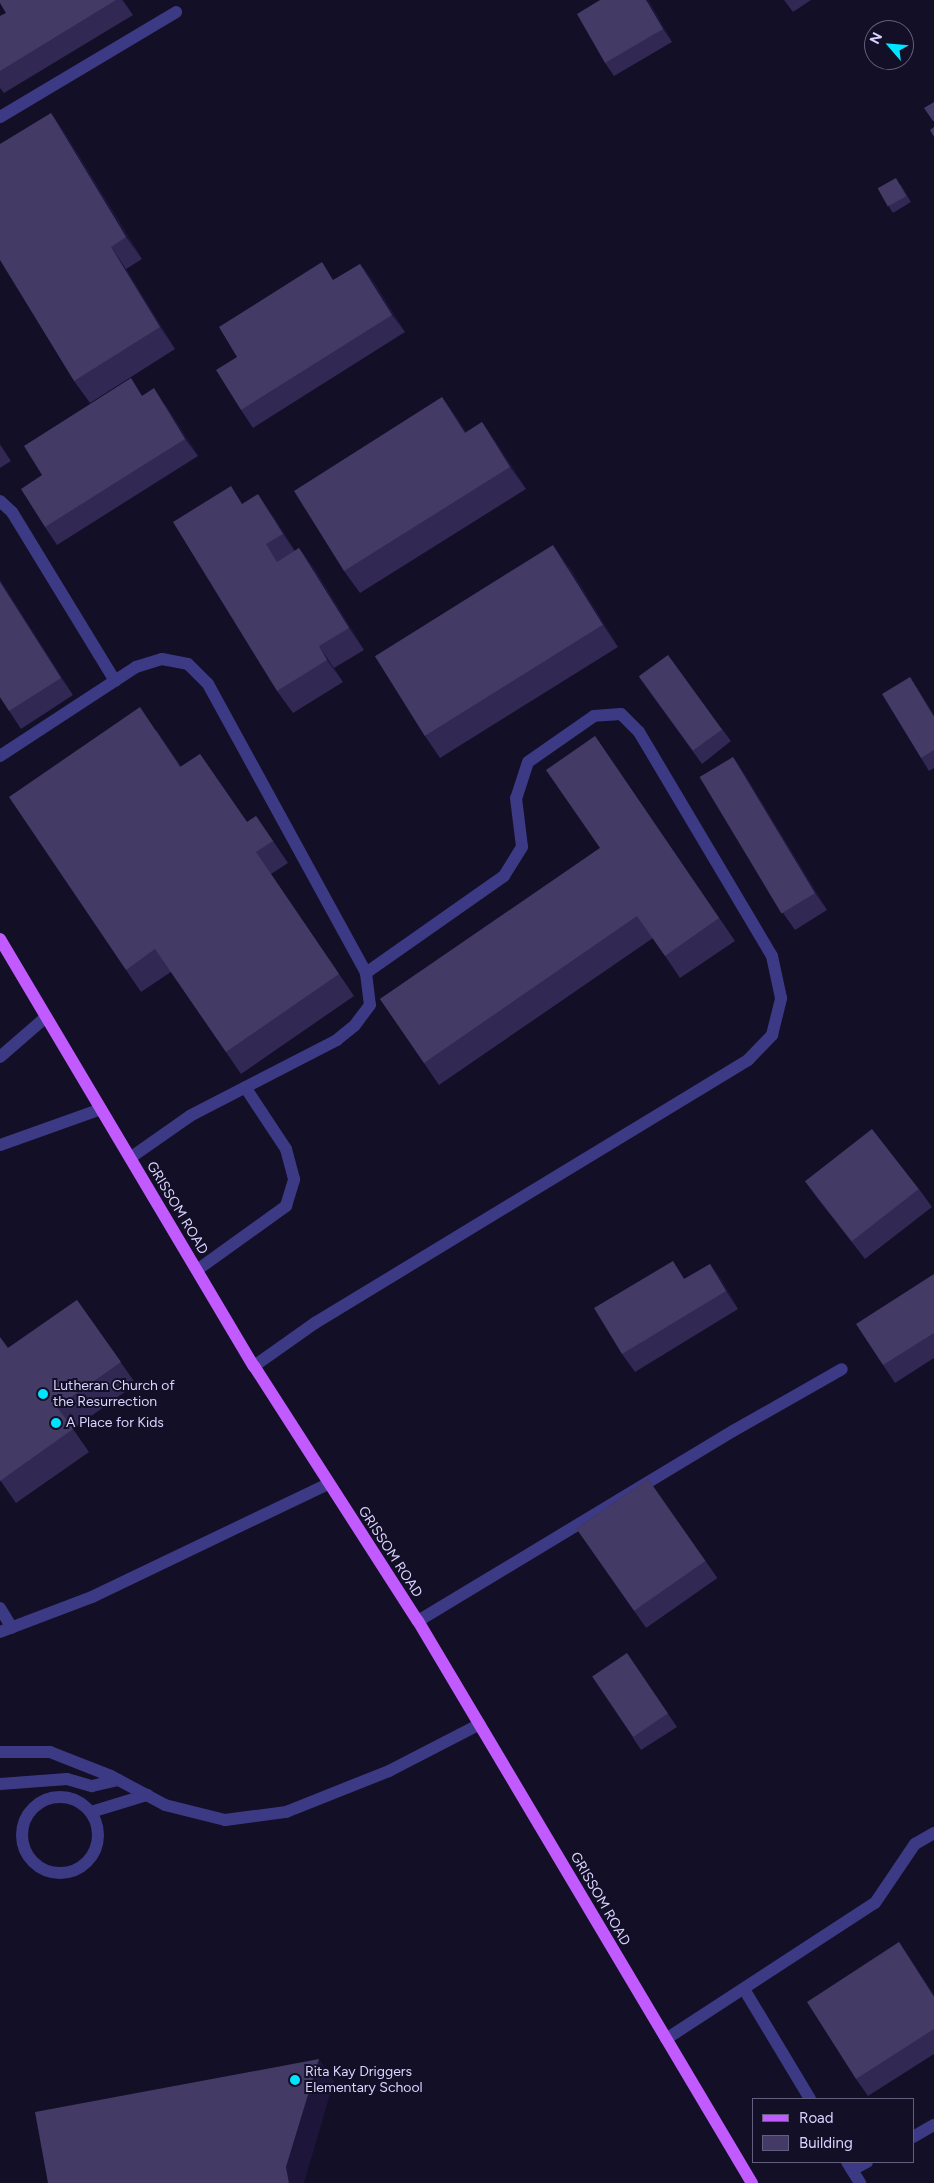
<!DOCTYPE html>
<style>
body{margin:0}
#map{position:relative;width:934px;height:2183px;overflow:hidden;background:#130f26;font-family:Figtree,sans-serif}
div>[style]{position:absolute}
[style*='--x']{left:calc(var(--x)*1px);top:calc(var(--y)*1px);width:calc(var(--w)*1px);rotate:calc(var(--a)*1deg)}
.lane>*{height:12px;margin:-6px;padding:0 6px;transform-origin:6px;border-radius:6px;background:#3d3a85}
.lane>.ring{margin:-6px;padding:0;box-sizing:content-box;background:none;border:12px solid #3d3a85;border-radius:50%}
.primary>*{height:12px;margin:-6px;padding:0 6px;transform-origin:6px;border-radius:6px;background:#c25bff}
.wall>*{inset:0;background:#312854;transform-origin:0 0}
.shaded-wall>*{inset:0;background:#1d163a}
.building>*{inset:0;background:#433a66;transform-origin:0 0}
.dots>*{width:14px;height:14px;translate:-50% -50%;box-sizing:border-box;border:2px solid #130f26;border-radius:50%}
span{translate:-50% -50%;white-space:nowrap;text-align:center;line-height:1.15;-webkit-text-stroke:4px #130f26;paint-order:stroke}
.street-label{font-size:14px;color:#d9d4ff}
.poi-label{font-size:14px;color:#d9d4ff}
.left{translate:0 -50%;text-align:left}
.legend{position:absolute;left:752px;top:2098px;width:162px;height:65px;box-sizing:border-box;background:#130f26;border:1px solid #625e7d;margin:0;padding:6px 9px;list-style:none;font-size:15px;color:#d9d4ff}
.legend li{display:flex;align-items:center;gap:10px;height:25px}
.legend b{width:25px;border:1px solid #625e7d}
.north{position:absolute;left:864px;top:20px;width:50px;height:50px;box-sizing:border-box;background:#130f26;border:1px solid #625e7d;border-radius:50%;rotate:297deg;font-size:14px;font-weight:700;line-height:20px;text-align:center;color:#d9d4ff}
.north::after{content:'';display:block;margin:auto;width:18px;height:22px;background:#00e5ff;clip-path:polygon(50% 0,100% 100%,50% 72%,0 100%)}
</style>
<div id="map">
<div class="lane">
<i style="--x:0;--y:117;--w:205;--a:-30.8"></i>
<i style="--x:0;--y:501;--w:16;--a:43"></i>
<i style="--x:12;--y:512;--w:198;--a:58.6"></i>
<i style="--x:0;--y:756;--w:163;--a:-33.2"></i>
<i style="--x:136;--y:667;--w:27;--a:-17"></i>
<i style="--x:162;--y:659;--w:26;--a:11"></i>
<i style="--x:188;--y:664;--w:28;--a:45"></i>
<i style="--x:208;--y:684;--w:329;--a:61.3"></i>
<i style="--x:366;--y:973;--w:32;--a:83"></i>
<i style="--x:370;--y:1005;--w:26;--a:127"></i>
<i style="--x:354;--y:1026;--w:22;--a:141"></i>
<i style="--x:337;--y:1040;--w:165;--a:152.7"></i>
<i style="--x:190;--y:1116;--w:73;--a:145"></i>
<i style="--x:0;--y:1057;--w:61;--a:-41"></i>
<i style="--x:0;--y:1145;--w:107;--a:-19.6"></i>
<i style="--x:197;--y:1270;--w:110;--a:-35.7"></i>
<i style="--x:286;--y:1206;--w:28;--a:-73"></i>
<i style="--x:294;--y:1179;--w:31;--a:-105"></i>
<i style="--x:286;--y:1149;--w:74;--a:-123.5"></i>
<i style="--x:254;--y:1366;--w:75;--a:-35.2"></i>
<i style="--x:315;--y:1323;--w:507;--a:-31.27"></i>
<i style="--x:748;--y:1060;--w:35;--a:-46"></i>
<i style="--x:772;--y:1035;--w:38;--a:-76"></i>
<i style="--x:781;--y:998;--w:43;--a:-102.1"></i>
<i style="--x:772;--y:956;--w:261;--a:-120.7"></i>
<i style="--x:639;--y:732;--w:25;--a:-135"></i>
<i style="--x:621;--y:714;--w:27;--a:176"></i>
<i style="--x:594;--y:716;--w:80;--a:145.1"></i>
<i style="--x:528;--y:762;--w:38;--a:108"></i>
<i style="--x:516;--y:798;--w:49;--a:83"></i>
<i style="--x:522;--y:847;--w:34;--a:122"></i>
<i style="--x:504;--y:876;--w:169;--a:144.9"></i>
<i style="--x:0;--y:1608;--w:23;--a:59"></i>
<i style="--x:418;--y:1621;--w:368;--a:-31.1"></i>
<i style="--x:733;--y:1431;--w:125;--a:-29.6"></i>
<i style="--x:0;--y:1632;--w:98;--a:-20.8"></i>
<i style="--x:92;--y:1597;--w:262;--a:-25.6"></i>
<i style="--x:0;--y:1752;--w:50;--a:0"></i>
<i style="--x:50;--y:1752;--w:66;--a:21.5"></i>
<i style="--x:111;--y:1776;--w:61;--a:28.2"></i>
<i style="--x:165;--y:1805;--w:62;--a:14"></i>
<i style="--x:225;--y:1820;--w:62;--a:-7.5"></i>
<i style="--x:286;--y:1812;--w:111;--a:-21.7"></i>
<i style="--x:389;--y:1771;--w:102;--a:-27.3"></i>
<i style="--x:0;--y:1784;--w:67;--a:-4.3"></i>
<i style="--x:67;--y:1779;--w:26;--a:16"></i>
<i style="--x:92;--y:1786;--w:27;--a:-13"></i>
<i class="ring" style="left:22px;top:1797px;width:64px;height:64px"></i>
<i style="--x:91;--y:1812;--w:59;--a:-16.9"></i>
<i style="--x:744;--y:1989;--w:128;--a:59"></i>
<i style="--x:666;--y:2039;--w:249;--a:-33.1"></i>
<i style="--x:875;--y:1903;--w:71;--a:-55.9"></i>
<i style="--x:915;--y:1844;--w:22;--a:-30"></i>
<i style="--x:913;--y:2137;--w:24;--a:-30"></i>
<i style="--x:847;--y:2162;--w:25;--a:58"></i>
<i style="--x:852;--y:2170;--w:17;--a:-28"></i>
</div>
<div class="primary">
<i style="--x:0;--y:939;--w:497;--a:59.3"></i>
<i style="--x:254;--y:1366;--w:303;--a:57.3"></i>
<i style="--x:418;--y:1621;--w:654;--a:59.28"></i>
</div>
<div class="wall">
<i style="clip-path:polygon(0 0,123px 0,133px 15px,4px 93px,0 88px,0 16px,6px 13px)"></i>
<i style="clip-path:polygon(648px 0,672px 42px,614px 76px,605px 63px)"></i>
<i style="clip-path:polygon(784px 0,811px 0,793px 12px)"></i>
<i style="clip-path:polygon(51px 113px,66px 135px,142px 259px,126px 269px,175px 349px,90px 403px,74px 381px)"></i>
<i style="clip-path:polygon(900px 184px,911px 202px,893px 213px,889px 207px)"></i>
<i style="clip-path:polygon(360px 264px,373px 281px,405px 332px,253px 428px,241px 410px,237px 357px,334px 280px)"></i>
<i style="clip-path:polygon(143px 395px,166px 406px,198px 456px,57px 545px,45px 527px,42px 475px)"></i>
<i style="clip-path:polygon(442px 397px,466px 432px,482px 422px,497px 444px,526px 489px,360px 593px,344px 571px)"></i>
<i style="clip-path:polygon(0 444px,11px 461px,0 468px)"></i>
<i style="clip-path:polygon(243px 503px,273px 516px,295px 551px,299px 548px,315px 570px,364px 650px,334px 668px,343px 682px,293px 713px,277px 691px)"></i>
<i style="clip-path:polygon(569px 567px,618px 647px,440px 758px,425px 736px)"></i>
<i style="clip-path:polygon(0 580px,73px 695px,21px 729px,0 697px)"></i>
<i style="clip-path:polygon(639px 677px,722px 729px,731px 741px,702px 764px)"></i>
<i style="clip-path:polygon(910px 677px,934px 715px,934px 768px,929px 771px,921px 758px)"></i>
<i style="clip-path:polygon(156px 730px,181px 767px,200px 754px,247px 822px,256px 816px,288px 863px,271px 874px,354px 996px,241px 1074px,171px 972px,141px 992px,126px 970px)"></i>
<i style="clip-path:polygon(595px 736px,735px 941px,680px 978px,653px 938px,439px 1085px,380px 999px,600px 848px)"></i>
<i style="clip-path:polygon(733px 757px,745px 775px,827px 910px,795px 930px,783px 913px)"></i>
<i style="clip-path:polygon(805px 1181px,919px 1189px,932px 1207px,865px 1259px,818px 1199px)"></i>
<i style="clip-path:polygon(710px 1264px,722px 1281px,738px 1309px,635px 1372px,622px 1354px,685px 1279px)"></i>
<i style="clip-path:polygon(934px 1274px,934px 1358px,895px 1383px,883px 1365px)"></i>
<i style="clip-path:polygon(77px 1300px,136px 1384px,73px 1429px,89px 1452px,16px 1503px,0 1480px,8px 1348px)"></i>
<i style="left:648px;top:1479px;width:121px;height:87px;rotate:55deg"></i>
<i style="clip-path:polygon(635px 1665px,677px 1727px,641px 1750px,633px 1738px)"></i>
<i style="clip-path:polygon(899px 1942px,934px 1995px,934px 2054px,868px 2096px,856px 2079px)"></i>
</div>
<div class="shaded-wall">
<i style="clip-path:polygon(122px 0,123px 0,133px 15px)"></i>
<i style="clip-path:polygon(646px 0,648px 0,672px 42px,663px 29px)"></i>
<i style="clip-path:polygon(51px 113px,66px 135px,142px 259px,126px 237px)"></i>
<i style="clip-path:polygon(111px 247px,126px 269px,175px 349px,160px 327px)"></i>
<i style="clip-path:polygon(360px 264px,373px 281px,405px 332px,392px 315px)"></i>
<i style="clip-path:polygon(154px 388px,166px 406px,198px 456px,185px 439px)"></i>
<i style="clip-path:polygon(442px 397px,458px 419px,480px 455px,465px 433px)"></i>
<i style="clip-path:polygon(482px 422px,497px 444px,526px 489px,510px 467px)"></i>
<i style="clip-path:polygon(0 444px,11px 461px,0 445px)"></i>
<i style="clip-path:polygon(258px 494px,273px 516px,298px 556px,283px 534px)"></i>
<i style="clip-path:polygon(553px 545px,569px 567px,618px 647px,603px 625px)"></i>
<i style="clip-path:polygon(299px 548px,315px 570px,364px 650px,349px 628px)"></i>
<i style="clip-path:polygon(0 580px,73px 695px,61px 678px,0 582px)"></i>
<i style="clip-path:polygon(319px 646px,334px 668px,343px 682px,327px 660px)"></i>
<i style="clip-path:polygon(910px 677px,918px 689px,934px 715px,934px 717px)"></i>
<i style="clip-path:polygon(733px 757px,745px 775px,827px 910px,815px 893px)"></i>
<i style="clip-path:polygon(673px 1261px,685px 1279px,684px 1279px)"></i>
<i style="clip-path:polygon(710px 1264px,722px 1281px,738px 1309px,726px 1291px)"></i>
<i style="clip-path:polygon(899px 1942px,911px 1960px,934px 1995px,934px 1997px)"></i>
<i style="clip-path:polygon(319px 2059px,334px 2081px,304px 2183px,289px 2183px,286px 2167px)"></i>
</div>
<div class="building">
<i style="clip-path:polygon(0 0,116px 0,0 71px,0 16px,6px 13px,0 3px)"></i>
<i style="clip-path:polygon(600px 0,646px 0,663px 29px,605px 63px,577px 14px)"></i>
<i style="clip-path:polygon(934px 102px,934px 121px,933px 121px,924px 108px)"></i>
<i style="clip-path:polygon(51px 113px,126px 237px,111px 247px,160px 327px,74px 381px,0 260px,0 144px)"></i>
<i style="clip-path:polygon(934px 127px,934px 137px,930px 130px)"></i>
<i style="left:896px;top:178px;width:21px;height:21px;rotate:61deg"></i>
<i style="clip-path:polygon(322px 262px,333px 280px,360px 264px,392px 315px,241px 410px,216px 370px,237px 357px,219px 327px)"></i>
<i style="clip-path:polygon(131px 378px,142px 396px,154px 388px,185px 439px,45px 527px,21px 489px,42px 475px,24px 446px)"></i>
<i style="clip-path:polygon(442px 397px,465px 433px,482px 422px,510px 467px,344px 571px,294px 491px)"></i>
<i style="clip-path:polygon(231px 486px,242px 504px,258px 494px,283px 534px,266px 544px,277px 562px,299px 548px,349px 628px,319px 646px,327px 660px,277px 691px,173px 522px)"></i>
<i style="left:553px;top:545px;width:94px;height:210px;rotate:58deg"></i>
<i style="clip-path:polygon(0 582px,61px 678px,9px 711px,0 697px)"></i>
<i style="left:668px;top:655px;width:92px;height:36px;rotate:54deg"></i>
<i style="clip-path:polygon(910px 677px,934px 717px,934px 750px,921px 758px,882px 694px)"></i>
<i style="clip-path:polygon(140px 707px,180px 767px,200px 754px,247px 822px,256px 816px,273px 841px,256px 852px,339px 974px,226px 1052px,155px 949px,126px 970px,9px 797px)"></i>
<i style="clip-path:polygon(595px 736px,719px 918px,665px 956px,637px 916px,424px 1063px,380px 999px,600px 848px,546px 770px)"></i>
<i style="left:733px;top:757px;width:159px;height:39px;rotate:59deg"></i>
<i style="left:872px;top:1129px;width:76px;height:85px;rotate:52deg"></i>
<i style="clip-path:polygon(673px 1261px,684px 1279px,710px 1264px,726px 1291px,622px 1354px,594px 1308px)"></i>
<i style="clip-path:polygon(934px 1274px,934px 1333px,883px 1365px,856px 1324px)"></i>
<i style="clip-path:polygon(77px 1300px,121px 1362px,57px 1407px,73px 1429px,0 1481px,0 1337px,8px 1348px)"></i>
<i style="left:648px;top:1479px;width:100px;height:87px;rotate:55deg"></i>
<i style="left:627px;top:1653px;width:73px;height:42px;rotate:56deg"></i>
<i style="clip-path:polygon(899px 1942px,934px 1997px,934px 2029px,856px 2079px,807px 2002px)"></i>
<i style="clip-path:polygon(319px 2059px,286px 2167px,289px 2183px,48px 2183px,35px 2112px)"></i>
</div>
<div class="dots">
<i style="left:43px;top:1394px;background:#00e5ff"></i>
<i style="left:56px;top:1423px;background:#00e5ff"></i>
<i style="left:295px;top:2080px;background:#00e5ff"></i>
</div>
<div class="street-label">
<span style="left:177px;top:1208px;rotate:59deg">GRISSOM ROAD</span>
<span style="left:390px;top:1552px;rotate:57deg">GRISSOM ROAD</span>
<span style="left:600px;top:1899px;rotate:60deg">GRISSOM ROAD</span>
</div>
<div class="poi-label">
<span class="left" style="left:53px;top:1394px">Lutheran Church of<br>the Resurrection</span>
<span class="left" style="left:66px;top:1423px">A Place for Kids</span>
<span class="left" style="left:305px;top:2080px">Rita Kay Driggers<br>Elementary School</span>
</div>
<ul class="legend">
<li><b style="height:6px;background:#c25bff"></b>Road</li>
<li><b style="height:14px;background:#433a66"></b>Building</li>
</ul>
<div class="north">N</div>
</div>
